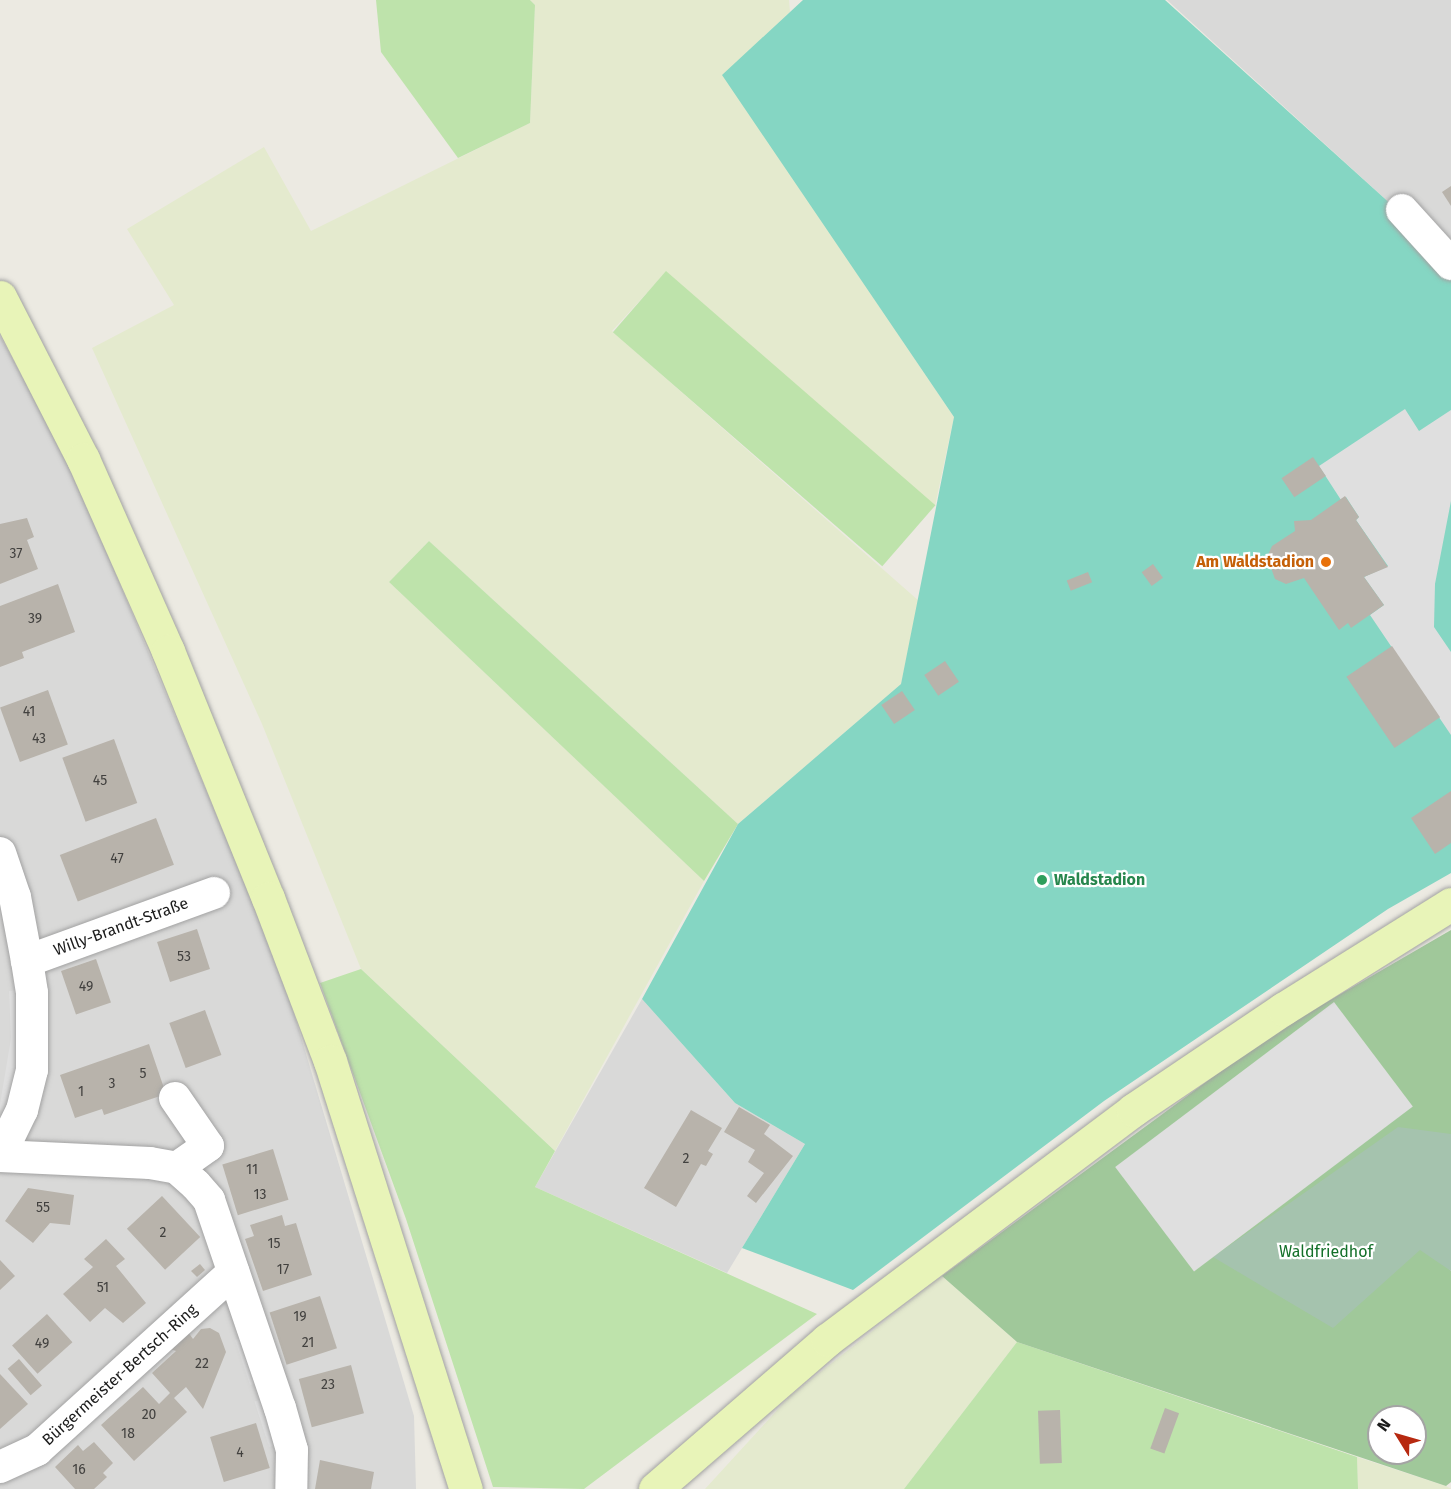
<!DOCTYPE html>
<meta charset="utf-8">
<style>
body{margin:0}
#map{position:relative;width:1451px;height:1489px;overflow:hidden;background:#eceae2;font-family:"Fira Sans",sans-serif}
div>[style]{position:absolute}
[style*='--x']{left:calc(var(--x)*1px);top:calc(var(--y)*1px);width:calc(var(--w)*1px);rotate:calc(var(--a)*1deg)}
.residential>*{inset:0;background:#d9d9d8}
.farmland>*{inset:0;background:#e4eace}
.grass>*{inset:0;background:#bee3ab;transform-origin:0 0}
.forest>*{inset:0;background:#a0c89a}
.cemetery>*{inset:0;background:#a5c3ae}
.pitch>*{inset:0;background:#85d6c3}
.parking>*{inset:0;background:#dfdfdf;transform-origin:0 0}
.building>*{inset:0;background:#b8b3ab;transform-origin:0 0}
.roads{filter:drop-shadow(0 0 2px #a2a2a2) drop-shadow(0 0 2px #a2a2a2)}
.minor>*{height:32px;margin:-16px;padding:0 16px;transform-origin:16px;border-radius:16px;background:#fff}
.secondary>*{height:33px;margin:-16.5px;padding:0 16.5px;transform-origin:16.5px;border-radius:16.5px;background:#e8f4b8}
.dots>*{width:16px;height:16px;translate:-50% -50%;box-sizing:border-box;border:3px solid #fff;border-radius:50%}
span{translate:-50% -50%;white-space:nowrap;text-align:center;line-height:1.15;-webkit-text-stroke:4.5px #fff;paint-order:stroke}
.number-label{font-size:14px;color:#42413f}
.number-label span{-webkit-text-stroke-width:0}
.food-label{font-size:16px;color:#c56008;font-weight:700}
.right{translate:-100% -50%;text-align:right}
.leisure-label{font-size:16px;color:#27864d;font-weight:700}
.left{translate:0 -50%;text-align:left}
.street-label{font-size:16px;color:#1b1b1b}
.park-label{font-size:16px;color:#136f29}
.north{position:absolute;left:1367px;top:1405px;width:60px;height:60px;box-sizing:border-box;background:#fff;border:2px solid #a4a4a4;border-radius:50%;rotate:307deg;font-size:16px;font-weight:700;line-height:24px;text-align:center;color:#1b1b1b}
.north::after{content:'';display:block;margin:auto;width:21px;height:27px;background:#b72910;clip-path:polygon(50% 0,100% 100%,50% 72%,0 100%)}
</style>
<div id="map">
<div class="residential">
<i style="clip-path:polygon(1167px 0,1451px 0,1451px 278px,1394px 207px)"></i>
<i style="clip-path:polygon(0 336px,69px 462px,281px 970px,414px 1416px,416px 1489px,0 1489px)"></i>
<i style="clip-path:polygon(642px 999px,735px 1103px,805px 1144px,727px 1273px,535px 1187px)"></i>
</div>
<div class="farmland">
<i style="clip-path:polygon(530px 0,789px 0,790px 12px,723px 75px,954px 417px,935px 506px,666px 272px,612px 331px,919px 601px,901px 684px,738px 824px,429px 541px,389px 582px,704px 881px,555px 1151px,361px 969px,262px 724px,92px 348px,174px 305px,127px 229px,264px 147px,311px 231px,530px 123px,535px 5px)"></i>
<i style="clip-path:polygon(942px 1276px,1017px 1342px,904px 1489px,705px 1489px,790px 1396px)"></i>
<i style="clip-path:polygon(1357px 1457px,1446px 1486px,1451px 1489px,1358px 1489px)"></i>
</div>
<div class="grass">
<i style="clip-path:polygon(376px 0,530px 0,535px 5px,530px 123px,458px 158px,381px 52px)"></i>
<i style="left:666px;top:271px;width:357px;height:81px;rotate:41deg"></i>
<i style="clip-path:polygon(429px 541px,738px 824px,704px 881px,389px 582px)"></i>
<i style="clip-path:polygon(361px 969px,555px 1151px,535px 1187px,817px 1314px,584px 1489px,493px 1487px,406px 1219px,320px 983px)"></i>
<i style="clip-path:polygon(1017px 1342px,1357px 1457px,1358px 1489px,904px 1489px)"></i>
</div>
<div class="forest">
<i style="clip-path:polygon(evenodd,1451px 930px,1451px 1262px,1447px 1267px,1451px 1271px,1451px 1482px,1446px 1486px,1017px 1342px,942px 1276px,1270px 1035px,1451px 930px,1379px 1417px,1415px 1417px,1415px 1453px,1379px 1453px,1379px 1417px)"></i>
</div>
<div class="cemetery">
<i style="clip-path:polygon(1398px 1127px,1451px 1134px,1451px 1271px,1420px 1250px,1333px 1328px,1213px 1257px)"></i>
</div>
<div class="pitch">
<i style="clip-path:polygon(803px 0,1165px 0,1394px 207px,1451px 278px,1451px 873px,1388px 909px,1104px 1101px,853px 1290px,742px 1248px,805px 1144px,735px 1103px,642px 999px,738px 824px,901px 684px,954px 417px,722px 75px)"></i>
</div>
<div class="parking">
<i style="clip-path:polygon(1405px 409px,1419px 431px,1451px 410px,1451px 501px,1435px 584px,1434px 627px,1451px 652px,1451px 735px,1370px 615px,1384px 605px,1364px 577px,1388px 566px,1356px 520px,1359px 517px,1346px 497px,1341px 500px,1319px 466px)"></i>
<i style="clip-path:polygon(18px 990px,17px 1068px,8px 1113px,0 1110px,0 1104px,11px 1038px,9px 991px)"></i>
<i style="left:1334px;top:1002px;width:131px;height:274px;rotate:53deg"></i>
<i style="clip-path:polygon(244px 1337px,258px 1383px,250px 1385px,235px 1340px)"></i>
<i style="left:262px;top:1399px;width:48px;height:8px;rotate:72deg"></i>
</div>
<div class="building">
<i style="clip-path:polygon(1451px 186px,1451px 206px,1442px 192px)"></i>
<i style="left:1313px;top:457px;width:23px;height:38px;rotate:56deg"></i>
<i style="clip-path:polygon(1345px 496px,1359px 517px,1356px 520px,1388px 567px,1364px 577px,1384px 605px,1351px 628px,1348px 623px,1339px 630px,1304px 578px,1286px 584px,1275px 579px,1267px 557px,1272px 546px,1295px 531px,1294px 521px,1311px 520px)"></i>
<i style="clip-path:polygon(27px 518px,34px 537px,27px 540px,38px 569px,0 584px,0 524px)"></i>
<i style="left:1153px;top:564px;width:17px;height:14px;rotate:54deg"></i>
<i style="left:1088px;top:572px;width:11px;height:23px;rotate:68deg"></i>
<i style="clip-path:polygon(58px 584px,75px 632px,22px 652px,24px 658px,0 667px,0 606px)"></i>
<i style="left:1392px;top:646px;width:86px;height:55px;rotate:56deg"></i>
<i style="left:945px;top:661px;width:25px;height:25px;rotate:56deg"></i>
<i style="left:48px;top:690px;width:58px;height:51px;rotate:70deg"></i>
<i style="left:902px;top:691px;width:23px;height:25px;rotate:56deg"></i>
<i style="left:114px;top:739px;width:68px;height:55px;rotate:70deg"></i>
<i style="clip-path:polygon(1451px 791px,1451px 843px,1435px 854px,1411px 818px)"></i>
<i style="left:156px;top:818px;width:50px;height:103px;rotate:69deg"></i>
<i style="left:197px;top:929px;width:42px;height:42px;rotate:72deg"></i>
<i style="left:96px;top:959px;width:46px;height:37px;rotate:71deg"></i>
<i style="left:205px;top:1010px;width:48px;height:38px;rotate:70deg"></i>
<i style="clip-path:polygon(149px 1044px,166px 1094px,104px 1115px,102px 1109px,75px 1118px,60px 1075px)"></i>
<i style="clip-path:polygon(739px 1107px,770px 1125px,764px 1134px,793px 1156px,756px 1203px,747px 1196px,764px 1173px,748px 1162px,755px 1150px,724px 1132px)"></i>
<i style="clip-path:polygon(691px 1110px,722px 1128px,708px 1151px,713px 1154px,706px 1166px,701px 1164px,676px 1207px,644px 1188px)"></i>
<i style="left:273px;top:1149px;width:53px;height:53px;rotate:73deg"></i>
<i style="clip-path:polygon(28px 1188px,74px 1195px,70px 1225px,50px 1223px,33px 1243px,5px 1221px)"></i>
<i style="left:162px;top:1196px;width:56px;height:48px;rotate:47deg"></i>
<i style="clip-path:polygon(282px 1215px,285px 1226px,296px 1223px,312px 1275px,263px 1291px,245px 1239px,254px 1236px,250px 1225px)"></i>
<i style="clip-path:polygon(106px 1239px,125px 1259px,116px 1266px,146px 1303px,123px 1323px,105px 1308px,90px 1322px,63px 1294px,93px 1267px,84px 1259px)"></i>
<i style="clip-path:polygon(0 1260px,15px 1276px,0 1290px)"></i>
<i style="clip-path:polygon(200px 1264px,205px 1270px,197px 1277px,191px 1271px)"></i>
<i style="left:320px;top:1296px;width:55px;height:53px;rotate:72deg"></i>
<i style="left:47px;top:1314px;width:38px;height:47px;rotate:48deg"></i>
<i style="clip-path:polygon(210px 1328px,219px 1333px,226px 1352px,203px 1409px,186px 1387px,174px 1398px,187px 1412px,134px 1461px,101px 1425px,143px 1387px,159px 1404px,170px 1393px,152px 1373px,176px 1351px,170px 1349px,188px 1332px,193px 1339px,201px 1329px)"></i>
<i style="left:19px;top:1359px;width:35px;height:15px;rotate:49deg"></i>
<i style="left:351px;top:1365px;width:50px;height:54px;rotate:75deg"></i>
<i style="clip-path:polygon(0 1374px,28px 1404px,0 1429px)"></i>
<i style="left:1165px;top:1408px;width:15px;height:43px;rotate:20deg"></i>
<i style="left:1060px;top:1410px;width:53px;height:22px;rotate:88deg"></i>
<i style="left:256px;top:1423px;width:47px;height:48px;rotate:73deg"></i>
<i style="clip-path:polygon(94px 1442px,113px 1463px,103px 1473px,107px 1477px,94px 1489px,75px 1489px,55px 1467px,78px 1445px,83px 1451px)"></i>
<i style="clip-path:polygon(320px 1460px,374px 1472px,371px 1489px,315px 1489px)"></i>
</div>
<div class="roads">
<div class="minor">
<i style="--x:1402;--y:210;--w:73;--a:47.8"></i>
<i style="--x:0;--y:853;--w:46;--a:71.2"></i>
<i style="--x:15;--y:897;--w:65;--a:79.4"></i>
<i style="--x:27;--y:961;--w:32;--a:81"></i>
<i style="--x:32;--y:993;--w:77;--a:90"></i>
<i style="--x:32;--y:1070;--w:41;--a:104"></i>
<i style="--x:22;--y:1110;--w:50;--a:116.1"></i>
<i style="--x:27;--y:961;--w:199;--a:-20"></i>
<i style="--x:175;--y:1098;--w:58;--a:55.5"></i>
<i style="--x:208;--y:1146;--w:38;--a:145"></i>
<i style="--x:0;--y:1156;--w:150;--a:2.7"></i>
<i style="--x:150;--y:1163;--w:27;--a:10"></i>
<i style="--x:177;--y:1168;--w:25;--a:42"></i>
<i style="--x:196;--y:1185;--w:20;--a:49"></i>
<i style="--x:209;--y:1200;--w:220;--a:71.2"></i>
<i style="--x:280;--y:1408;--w:44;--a:74.1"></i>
<i style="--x:292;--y:1450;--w:39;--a:91"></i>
<i style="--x:0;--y:1467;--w:41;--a:-24.7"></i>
<i style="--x:37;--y:1450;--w:265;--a:-42.2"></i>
</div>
<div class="secondary">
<i style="--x:0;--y:297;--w:182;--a:62.9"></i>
<i style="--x:83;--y:459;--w:210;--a:66.1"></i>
<i style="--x:168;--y:651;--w:266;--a:68"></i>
<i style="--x:268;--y:898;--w:174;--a:69.2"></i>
<i style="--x:330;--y:1061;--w:449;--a:72.4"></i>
<i style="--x:655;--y:1489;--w:228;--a:-40.9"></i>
<i style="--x:827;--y:1340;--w:383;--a:-36.9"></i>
<i style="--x:1133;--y:1110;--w:181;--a:-34"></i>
<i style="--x:1283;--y:1009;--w:198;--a:-32"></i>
</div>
</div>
<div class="dots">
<i style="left:1326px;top:562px;background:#e8710a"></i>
<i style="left:1042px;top:880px;background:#2e9e5b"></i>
</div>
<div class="number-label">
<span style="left:16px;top:554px">37</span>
<span style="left:35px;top:619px">39</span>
<span style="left:29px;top:712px">41</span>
<span style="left:39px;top:739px">43</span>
<span style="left:100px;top:781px">45</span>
<span style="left:117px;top:859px">47</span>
<span style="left:184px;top:957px">53</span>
<span style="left:86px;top:987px">49</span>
<span style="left:143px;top:1074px">5</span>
<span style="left:112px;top:1084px">3</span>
<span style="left:81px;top:1092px">1</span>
<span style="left:686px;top:1159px">2</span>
<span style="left:252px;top:1170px">11</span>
<span style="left:260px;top:1195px">13</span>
<span style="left:43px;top:1208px">55</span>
<span style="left:163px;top:1233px">2</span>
<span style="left:274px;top:1244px">15</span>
<span style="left:283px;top:1270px">17</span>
<span style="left:103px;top:1288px">51</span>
<span style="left:300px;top:1317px">19</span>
<span style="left:308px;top:1343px">21</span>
<span style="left:42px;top:1344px">49</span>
<span style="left:202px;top:1364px">22</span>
<span style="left:328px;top:1385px">23</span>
<span style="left:149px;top:1415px">20</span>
<span style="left:128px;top:1434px">18</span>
<span style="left:240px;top:1453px">4</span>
<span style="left:79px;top:1470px">16</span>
</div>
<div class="food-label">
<span class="right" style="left:1314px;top:562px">Am Waldstadion</span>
</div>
<div class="leisure-label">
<span class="left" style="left:1054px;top:880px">Waldstadion</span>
</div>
<div class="street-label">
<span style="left:121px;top:927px;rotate:-20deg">Willy-Brandt-Straße</span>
<span style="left:120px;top:1375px;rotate:-42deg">Bürgermeister-Bertsch-Ring</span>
</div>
<div class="park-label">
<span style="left:1326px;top:1252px">Waldfriedhof</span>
</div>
<div class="north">N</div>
</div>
